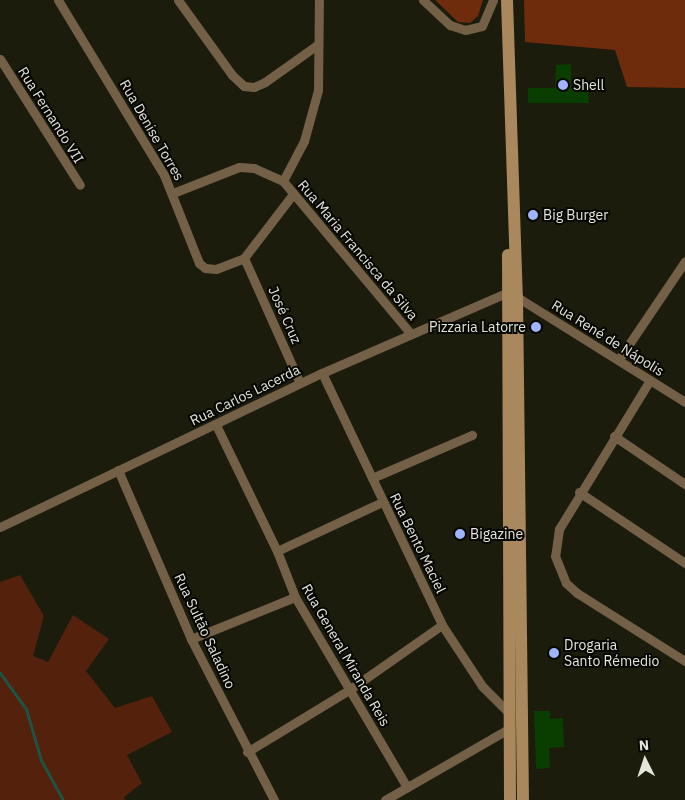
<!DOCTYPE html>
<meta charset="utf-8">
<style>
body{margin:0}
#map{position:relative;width:685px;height:800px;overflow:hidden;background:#1c1c0d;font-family:"IBM Plex Sans",sans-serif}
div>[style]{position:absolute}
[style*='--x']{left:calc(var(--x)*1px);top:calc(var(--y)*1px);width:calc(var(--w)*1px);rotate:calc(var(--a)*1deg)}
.green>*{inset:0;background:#53210c}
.forest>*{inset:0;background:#6f2c0d}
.stream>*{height:3px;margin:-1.5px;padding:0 1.5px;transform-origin:1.5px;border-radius:1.5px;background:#1d5446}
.building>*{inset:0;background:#0a3d00}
.minor>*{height:9px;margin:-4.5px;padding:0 4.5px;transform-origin:4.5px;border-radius:4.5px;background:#746046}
.secondary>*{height:12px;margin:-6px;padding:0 6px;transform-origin:6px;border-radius:6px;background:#a8885c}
.dots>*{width:14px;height:14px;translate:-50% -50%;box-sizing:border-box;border:2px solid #060602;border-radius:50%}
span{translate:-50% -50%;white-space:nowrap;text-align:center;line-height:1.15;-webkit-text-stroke:4px #060602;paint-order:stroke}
.poi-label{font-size:14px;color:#e4e5db}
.left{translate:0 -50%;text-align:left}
.right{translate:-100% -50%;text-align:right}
.street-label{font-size:14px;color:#e4e5db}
.north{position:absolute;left:620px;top:735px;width:50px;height:50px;-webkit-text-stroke:4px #060602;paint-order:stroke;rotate:356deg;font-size:14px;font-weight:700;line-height:20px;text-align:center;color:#e4e5db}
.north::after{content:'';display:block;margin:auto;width:18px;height:22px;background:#e4e5db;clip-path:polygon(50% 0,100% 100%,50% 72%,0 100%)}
</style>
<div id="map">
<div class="green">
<i style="clip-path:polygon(20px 575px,44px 616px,33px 656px,48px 662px,73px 615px,109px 639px,86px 671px,115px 708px,152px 696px,172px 732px,127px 755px,142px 783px,124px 797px,125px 800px,0 800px,0 582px)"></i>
</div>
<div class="forest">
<i style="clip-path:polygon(435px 0,483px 0,478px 16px,470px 23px,458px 22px)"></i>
<i style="clip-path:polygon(524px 0,685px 0,685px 88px,627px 87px,615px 50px,525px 42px)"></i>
</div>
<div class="stream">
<i style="--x:0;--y:673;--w:44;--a:54.2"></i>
<i style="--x:26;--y:709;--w:53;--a:73.6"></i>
<i style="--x:41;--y:760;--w:46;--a:61.2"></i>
</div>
<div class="building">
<i style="clip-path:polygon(571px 64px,571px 88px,588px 88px,589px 103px,528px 103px,528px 88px,555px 88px,556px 65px)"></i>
<i style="clip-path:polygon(534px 711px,550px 711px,550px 719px,563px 718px,564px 747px,549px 748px,550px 768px,536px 769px)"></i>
</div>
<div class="minor">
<i style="--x:58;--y:0;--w:205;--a:58.8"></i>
<i style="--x:164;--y:175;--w:95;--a:68.3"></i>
<i style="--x:199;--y:263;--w:8;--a:40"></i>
<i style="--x:205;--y:268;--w:11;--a:5"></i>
<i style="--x:216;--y:269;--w:30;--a:-21"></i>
<i style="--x:244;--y:258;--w:81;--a:-52.6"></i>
<i style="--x:178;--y:0;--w:92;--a:54.2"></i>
<i style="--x:232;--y:75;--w:16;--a:43"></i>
<i style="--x:244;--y:86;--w:10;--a:6"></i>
<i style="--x:254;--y:87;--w:12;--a:-24"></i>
<i style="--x:265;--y:82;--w:64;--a:-35.4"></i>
<i style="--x:423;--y:0;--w:37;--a:43"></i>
<i style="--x:450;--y:25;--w:16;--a:18"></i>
<i style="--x:465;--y:30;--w:17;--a:-13"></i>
<i style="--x:482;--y:26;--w:28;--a:-67"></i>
<i style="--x:0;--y:59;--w:149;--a:57.6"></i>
<i style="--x:283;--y:181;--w:45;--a:-62.3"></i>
<i style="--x:304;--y:141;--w:53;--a:-74.6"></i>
<i style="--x:318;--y:90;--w:90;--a:-89.4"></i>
<i style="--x:173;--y:193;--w:71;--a:-21.5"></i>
<i style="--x:239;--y:167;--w:15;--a:4"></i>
<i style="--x:254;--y:168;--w:32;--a:24"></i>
<i style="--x:283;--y:181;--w:199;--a:50.1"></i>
<i style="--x:244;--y:258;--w:137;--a:65.9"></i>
<i style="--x:517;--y:297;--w:198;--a:32"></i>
<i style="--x:619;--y:359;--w:118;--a:-56"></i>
<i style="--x:322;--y:373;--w:279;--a:64.5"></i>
<i style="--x:442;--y:625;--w:73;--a:56.7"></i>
<i style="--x:482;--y:686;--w:38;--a:45"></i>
<i style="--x:650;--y:380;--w:175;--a:121.4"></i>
<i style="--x:559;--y:529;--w:27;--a:98"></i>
<i style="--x:555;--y:556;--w:29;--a:68"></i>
<i style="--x:566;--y:583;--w:15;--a:42"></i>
<i style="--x:577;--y:593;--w:128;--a:32.2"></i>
<i style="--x:216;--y:425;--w:140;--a:64.2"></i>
<i style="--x:277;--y:551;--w:49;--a:68.6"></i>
<i style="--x:295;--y:597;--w:221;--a:59.5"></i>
<i style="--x:614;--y:436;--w:86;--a:34.1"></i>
<i style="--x:118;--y:470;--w:184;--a:66.6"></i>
<i style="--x:191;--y:639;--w:181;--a:62.7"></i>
<i style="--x:372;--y:478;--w:109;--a:-23.3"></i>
<i style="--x:579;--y:492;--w:128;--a:33.8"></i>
<i style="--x:0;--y:527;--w:357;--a:-25.6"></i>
<i style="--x:322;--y:373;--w:201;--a:-23.5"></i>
<i style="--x:277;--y:551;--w:116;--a:-25"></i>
<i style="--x:191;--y:639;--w:112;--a:-22"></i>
<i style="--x:247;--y:752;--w:119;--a:-31.3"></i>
<i style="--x:349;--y:690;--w:113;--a:-35"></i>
<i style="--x:385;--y:800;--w:144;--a:-29.9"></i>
</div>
<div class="secondary">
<i style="--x:507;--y:0;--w:297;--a:88.1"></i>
<i style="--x:517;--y:297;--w:503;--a:89.32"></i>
<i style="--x:508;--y:255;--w:545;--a:89.79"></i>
</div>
<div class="dots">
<i style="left:563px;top:85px;background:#9eb4fd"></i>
<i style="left:533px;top:215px;background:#9eb4fd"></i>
<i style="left:536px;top:327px;background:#9eb4fd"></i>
<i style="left:460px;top:534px;background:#9eb4fd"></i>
<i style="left:554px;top:653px;background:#9eb4fd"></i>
</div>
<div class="poi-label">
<span class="left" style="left:573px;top:85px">Shell</span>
<span class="left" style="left:543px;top:215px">Big Burger</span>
<span class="right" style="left:526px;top:327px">Pizzaria Latorre</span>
<span class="left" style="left:470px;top:534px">Bigazine</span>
<span class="left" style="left:564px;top:653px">Drogaria<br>Santo Rémedio</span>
</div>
<div class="street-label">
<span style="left:51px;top:115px;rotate:58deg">Rua Fernando VII</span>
<span style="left:152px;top:130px;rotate:60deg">Rua Denise Torres</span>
<span style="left:358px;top:250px;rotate:50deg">Rua Maria Francisca da Silva</span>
<span style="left:285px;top:315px;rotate:66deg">José Cruz</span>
<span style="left:608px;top:338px;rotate:32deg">Rua René de Nápolis</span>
<span style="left:245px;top:395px;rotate:-26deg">Rua Carlos Lacerda</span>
<span style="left:418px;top:543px;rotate:64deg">Rua Bento Maciel</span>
<span style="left:205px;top:631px;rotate:65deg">Rua Sultão Saladino</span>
<span style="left:346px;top:655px;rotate:60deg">Rua General Miranda Reis</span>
</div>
<div class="north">N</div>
</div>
